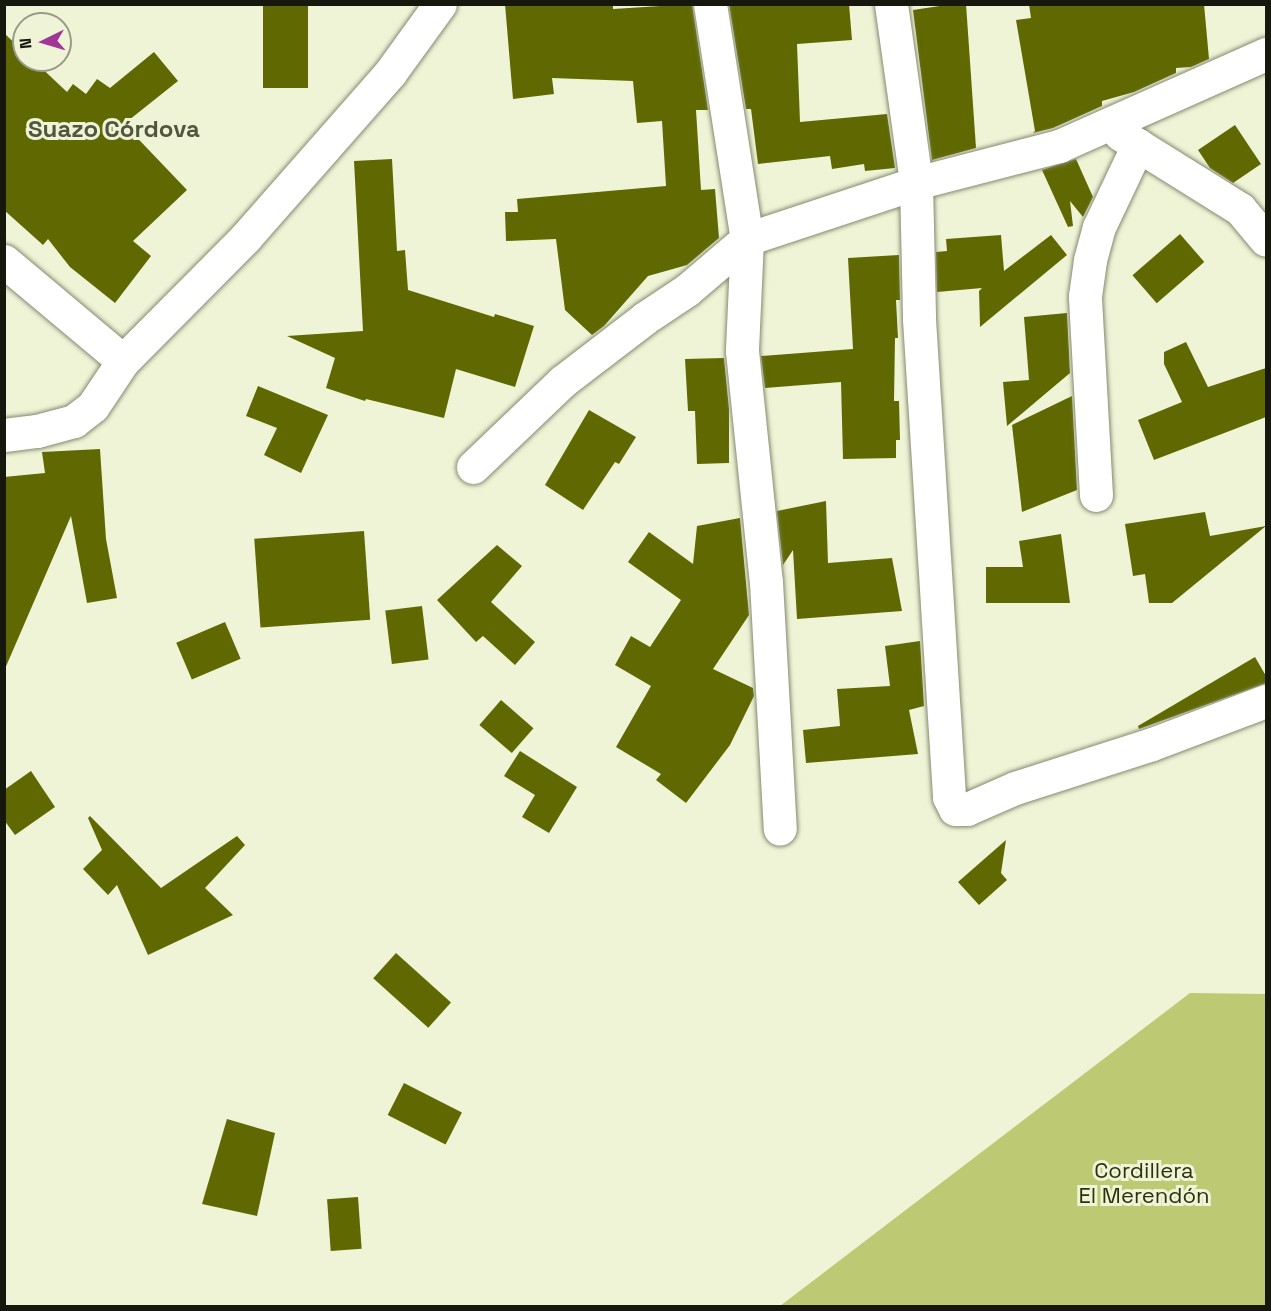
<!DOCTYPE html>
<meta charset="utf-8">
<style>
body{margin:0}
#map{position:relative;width:1271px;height:1311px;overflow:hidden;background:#eff4d7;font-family:"Space Grotesk",sans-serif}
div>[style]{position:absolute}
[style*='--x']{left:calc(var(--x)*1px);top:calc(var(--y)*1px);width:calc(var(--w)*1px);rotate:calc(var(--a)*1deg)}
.green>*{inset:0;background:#bec974}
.building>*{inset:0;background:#5f6801;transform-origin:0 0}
.roads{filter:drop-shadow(0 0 2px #858a70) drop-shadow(0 0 2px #858a70)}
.minor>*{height:33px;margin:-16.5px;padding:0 16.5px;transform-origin:16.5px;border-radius:16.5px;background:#fff}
span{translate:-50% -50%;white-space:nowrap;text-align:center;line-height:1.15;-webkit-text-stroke:6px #eff4d7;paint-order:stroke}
.park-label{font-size:22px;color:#2d320c}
.neighbourhood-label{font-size:24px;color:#52563e;font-weight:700}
.frame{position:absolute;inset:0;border:6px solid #16180e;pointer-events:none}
.north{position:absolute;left:12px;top:12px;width:60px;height:60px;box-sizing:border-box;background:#eff4d7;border:2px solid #989c87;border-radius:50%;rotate:265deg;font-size:16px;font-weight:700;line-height:24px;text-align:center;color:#16180e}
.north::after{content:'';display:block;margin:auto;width:21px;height:27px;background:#a23696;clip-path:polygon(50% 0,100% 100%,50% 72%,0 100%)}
</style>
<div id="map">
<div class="green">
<i style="clip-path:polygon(1190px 993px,1266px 994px,1266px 1306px,780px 1306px)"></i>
</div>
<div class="building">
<i style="left:263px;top:4px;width:45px;height:84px"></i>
<i style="clip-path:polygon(505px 4px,613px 4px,613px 9px,692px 4px,708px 110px,696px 110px,701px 190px,715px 189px,719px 238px,687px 265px,648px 276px,604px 326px,592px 335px,565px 310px,556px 239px,506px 241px,505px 212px,518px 212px,517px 199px,666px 186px,662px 121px,637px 123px,633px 81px,552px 78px,554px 94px,513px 99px)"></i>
<i style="clip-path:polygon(729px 4px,849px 4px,852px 40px,797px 44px,800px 122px,887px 114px,895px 168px,865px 171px,864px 164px,832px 169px,830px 156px,758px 164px,751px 109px,746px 109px)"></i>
<i style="clip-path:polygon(953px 4px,966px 4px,976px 148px,932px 160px,913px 10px)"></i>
<i style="clip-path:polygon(1029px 4px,1204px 4px,1209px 59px,1191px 67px,1176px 68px,1176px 73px,1134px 92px,1102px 101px,1102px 106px,1053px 128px,1033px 133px,1035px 131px,1016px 20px,1031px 18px)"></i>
<i style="clip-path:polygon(4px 33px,24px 52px,24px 60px,33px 60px,67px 92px,73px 84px,86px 94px,97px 79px,110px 88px,154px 52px,178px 81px,124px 124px,187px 190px,133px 241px,151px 256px,115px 303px,70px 267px,48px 239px,43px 245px,4px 210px)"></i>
<i style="clip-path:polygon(1235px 125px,1261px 164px,1233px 183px,1210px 168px,1198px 150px)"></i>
<i style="clip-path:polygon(392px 159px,397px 251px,405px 250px,408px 290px,494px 317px,495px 314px,534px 326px,515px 387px,456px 369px,444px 418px,366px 399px,365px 401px,326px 388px,335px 358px,287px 336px,363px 331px,354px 161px)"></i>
<i style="clip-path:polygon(1076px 159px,1093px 197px,1083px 217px,1070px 201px,1073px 226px,1068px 227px,1042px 170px)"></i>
<i style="left:1180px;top:234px;width:37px;height:63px;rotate:49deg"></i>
<i style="clip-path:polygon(1001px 235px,1004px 271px,1051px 235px,1067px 255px,980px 327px,979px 291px,982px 288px,937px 292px,936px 252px,947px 251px,946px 239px)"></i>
<i style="clip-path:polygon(899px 255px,900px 300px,896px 300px,898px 338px,895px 338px,894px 401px,899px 401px,900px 440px,896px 440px,896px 458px,843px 459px,841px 382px,765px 388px,761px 356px,853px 349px,848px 258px)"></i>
<i style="clip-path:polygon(1067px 313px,1070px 373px,1007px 426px,1003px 382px,1029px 380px,1024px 317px)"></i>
<i style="clip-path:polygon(1186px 342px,1208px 387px,1266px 368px,1266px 417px,1154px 460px,1138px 420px,1182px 402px,1164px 364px,1164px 352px)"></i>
<i style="clip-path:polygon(724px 358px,729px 409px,729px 463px,697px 464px,695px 411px,688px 411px,685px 359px)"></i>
<i style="clip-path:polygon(258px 386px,328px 415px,301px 473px,264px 455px,277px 428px,246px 416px)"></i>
<i style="clip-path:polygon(1072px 396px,1077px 490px,1022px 512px,1012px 425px)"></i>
<i style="clip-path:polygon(589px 410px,636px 437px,619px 464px,615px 462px,583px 510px,545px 485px)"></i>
<i style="clip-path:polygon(100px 449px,106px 539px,117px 598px,87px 603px,71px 516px,4px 671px,4px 477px,45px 473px,42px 452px)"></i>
<i style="clip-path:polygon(826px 501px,828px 563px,892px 558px,902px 611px,797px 619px,793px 550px,783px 565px,777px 511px)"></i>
<i style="clip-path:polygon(1205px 512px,1210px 536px,1266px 526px,1172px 603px,1149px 603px,1145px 574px,1133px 576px,1125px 524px)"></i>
<i style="clip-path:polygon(740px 518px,749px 615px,713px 669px,753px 688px,754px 696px,730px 745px,686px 803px,656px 780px,661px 774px,616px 747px,651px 686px,615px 665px,631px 636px,650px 647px,681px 600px,628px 562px,649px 532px,693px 564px,697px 526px)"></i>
<i style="left:364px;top:531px;width:89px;height:110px;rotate:86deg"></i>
<i style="clip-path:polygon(1061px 534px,1070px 603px,986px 603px,986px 567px,1023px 567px,1019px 541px)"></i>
<i style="clip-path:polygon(497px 545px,522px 566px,491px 602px,535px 642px,515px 665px,483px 636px,476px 642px,437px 600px)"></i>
<i style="left:422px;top:606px;width:54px;height:37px;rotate:83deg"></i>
<i style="left:225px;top:622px;width:40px;height:53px;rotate:67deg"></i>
<i style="clip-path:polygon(920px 641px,924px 706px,909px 710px,918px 754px,806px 763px,803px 730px,840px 726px,837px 689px,890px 686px,885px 646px)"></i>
<i style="clip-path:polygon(1255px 657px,1266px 676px,1266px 683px,1139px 729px,1138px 726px)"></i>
<i style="left:501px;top:700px;width:43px;height:33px;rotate:41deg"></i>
<i style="clip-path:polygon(520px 751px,577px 787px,549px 833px,522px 817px,535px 795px,504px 776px)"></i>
<i style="clip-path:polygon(31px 771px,55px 807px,15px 835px,4px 820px,4px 790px)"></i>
<i style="clip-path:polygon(90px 816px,161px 888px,237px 836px,245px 845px,205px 888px,233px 915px,148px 955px,117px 885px,108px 895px,83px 869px,102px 850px,88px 818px)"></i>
<i style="clip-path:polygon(1006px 840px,1001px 873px,1007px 880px,979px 905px,958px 882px)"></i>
<i style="left:396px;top:953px;width:74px;height:34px;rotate:42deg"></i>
<i style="left:404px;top:1083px;width:65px;height:36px;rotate:27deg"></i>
<i style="clip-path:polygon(227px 1119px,275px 1133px,257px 1216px,202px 1204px)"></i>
<i style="left:358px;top:1197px;width:52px;height:31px;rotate:86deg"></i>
</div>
<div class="roads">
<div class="minor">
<i style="--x:710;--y:4;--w:238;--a:81.1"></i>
<i style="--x:747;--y:239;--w:112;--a:92.6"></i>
<i style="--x:742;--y:351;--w:232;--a:84.1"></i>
<i style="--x:766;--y:582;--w:247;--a:86.8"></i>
<i style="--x:891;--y:4;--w:181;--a:82"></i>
<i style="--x:916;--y:183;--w:136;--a:88.7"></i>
<i style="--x:919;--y:319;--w:479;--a:86.4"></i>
<i style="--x:949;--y:797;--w:13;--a:63"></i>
<i style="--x:955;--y:809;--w:12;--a:0"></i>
<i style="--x:967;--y:809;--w:52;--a:-23.6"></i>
<i style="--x:1015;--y:788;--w:144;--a:-17.8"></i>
<i style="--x:1152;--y:744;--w:122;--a:-20.7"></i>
<i style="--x:1120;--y:134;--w:142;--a:32"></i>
<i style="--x:1240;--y:209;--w:40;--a:50"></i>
<i style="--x:4;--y:261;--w:155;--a:40"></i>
<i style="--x:4;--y:435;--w:33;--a:-7"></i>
<i style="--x:37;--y:431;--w:38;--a:-15"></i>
<i style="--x:74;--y:421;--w:24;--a:-38"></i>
<i style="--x:93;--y:406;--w:54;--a:-56.3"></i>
<i style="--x:123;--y:361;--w:175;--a:-45.2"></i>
<i style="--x:246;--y:237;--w:218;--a:-48.7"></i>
<i style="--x:390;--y:73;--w:85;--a:-54.1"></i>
<i style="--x:473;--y:467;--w:124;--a:-43.7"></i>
<i style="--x:563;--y:381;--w:103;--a:-37.5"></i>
<i style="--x:645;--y:318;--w:50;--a:-33.7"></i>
<i style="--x:687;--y:290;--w:79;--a:-40.4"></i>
<i style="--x:747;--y:239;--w:178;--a:-18.3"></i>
<i style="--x:916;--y:183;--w:148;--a:-14.5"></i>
<i style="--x:1059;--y:146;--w:227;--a:-24"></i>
<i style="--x:1096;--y:495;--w:199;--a:-93.2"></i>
<i style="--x:1085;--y:296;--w:36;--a:-82"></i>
<i style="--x:1090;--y:260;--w:34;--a:-75"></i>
<i style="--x:1099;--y:227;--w:91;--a:-64.6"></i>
</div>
</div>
<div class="park-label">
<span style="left:1144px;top:1183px">Cordillera<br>El Merendón</span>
</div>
<div class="neighbourhood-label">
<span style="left:114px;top:129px">Suazo Córdova</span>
</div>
<div class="frame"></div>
<div class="north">N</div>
</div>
